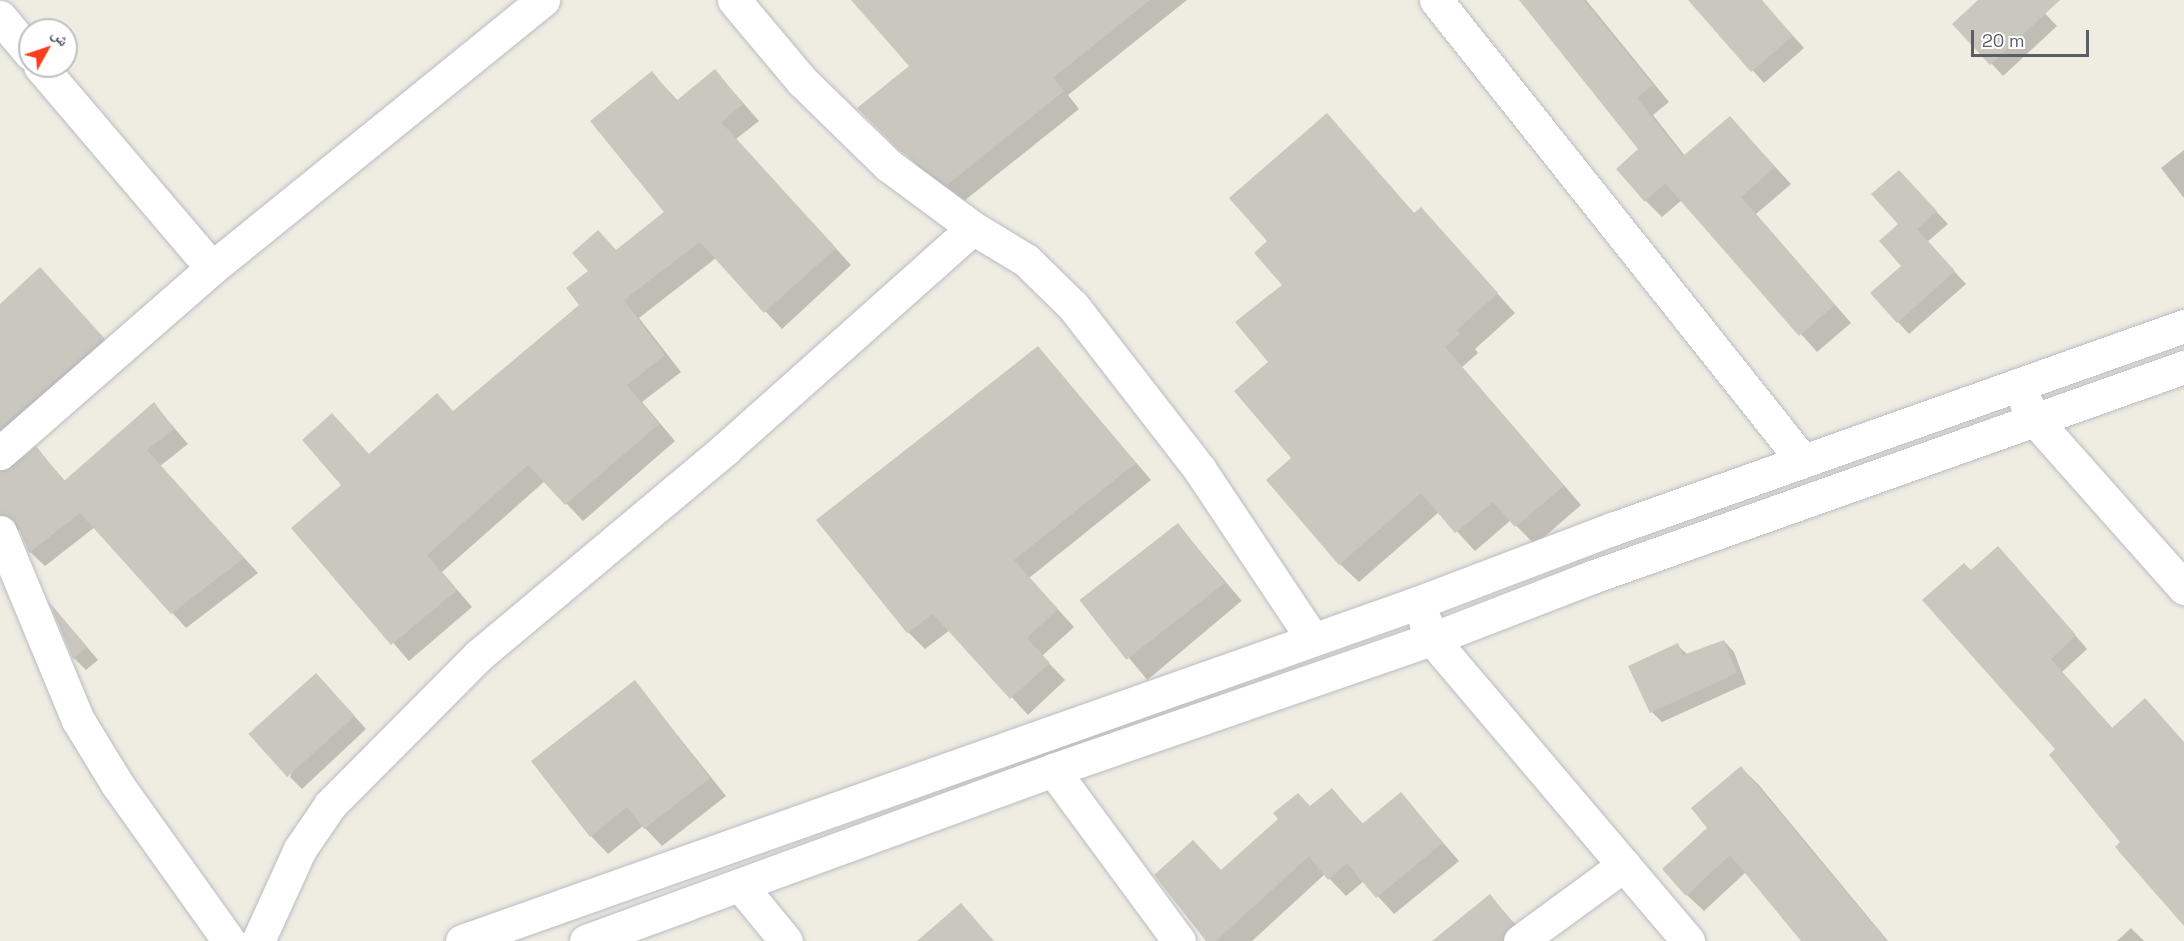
<!DOCTYPE html>
<meta charset="utf-8">
<style>
body{margin:0}
#map{position:relative;width:2184px;height:941px;overflow:hidden;background:#efede2;font-family:"Space Grotesk","Noto Naskh Arabic",sans-serif}
div>[style]{position:absolute}
[style*='--x']{left:calc(var(--x)*1px);top:calc(var(--y)*1px);width:calc(var(--w)*1px);rotate:calc(var(--a)*1deg)}
.shadow>*{inset:0;background:#0003;transform-origin:0 0}
.building>*{inset:0;background:#cac7bf;transform-origin:0 0}
.roads{filter:drop-shadow(0 0 2px #babcc3) drop-shadow(0 0 2px #babcc3)}
.minor>*{height:33px;margin:-16.5px;padding:0 16.5px;transform-origin:16.5px;border-radius:16.5px;background:#fff}
span{translate:-50% -50%;white-space:nowrap;text-align:center;line-height:1.15;-webkit-text-stroke:4.5px #fff;paint-order:stroke}
.north{position:absolute;left:18px;top:18px;width:60px;height:60px;box-sizing:border-box;background:#fff;border:2px solid #bdbfc1;border-radius:50%;rotate:50deg;font-size:16px;font-weight:700;line-height:24px;text-align:center;color:#5b5e65}
.north::after{content:'';display:block;margin:auto;width:21px;height:27px;background:#fc3c1c;clip-path:polygon(50% 0,100% 100%,50% 72%,0 100%)}
.scale{position:absolute;left:1971px;top:30px;width:118px;height:27px;box-sizing:border-box;border:3px solid #5b5e65;border-top:0;padding-left:8px;font-size:18px;line-height:21px;white-space:nowrap;color:#5b5e65;-webkit-text-stroke:4px #fff;paint-order:stroke}
</style>
<div id="map">
<div class="shadow">
<i style="clip-path:polygon(854px 0,1187px 0,1068px 95px,1079px 109px,964px 201px,919px 167px,859px 108px,911px 66px)"></i>
<i style="clip-path:polygon(1521px 0,1586px 0,1669px 102px,1653px 115px,1685px 156px,1730px 118px,1791px 184px,1756px 214px,1851px 323px,1817px 352px,1682px 200px,1662px 217px,1646px 201px,1640px 149px)"></i>
<i style="clip-path:polygon(1695px 0,1761px 0,1804px 48px,1764px 83px,1692px 3px)"></i>
<i style="clip-path:polygon(1980px 0,2032px 0,2057px 26px,2003px 76px,1955px 24px)"></i>
<i style="clip-path:polygon(715px 71px,759px 121px,736px 139px,851px 265px,782px 329px,716px 258px,639px 318px,681px 372px,642px 402px,675px 441px,583px 521px,545px 481px,442px 572px,472px 607px,409px 661px,293px 528px,343px 485px,370px 456px,454px 412px,581px 305px,617px 251px,666px 213px,652px 73px,678px 101px)"></i>
<i style="clip-path:polygon(1327px 116px,1415px 214px,1421px 209px,1515px 313px,1475px 349px,1478px 353px,1462px 367px,1581px 505px,1535px 545px,1511px 520px,1475px 551px,1439px 512px,1359px 582px,1340px 564px,1293px 458px,1270px 363px,1284px 285px,1269px 242px)"></i>
<i style="clip-path:polygon(2184px 150px,2184px 198px,2161px 168px)"></i>
<i style="clip-path:polygon(1911px 184px,1948px 224px,1927px 242px,1966px 284px,1909px 334px,1898px 322px,1903px 266px,1900px 225px)"></i>
<i style="clip-path:polygon(54px 284px,117px 353px,0 459px,0 306px)"></i>
<i style="clip-path:polygon(1038px 348px,1151px 480px,1029px 578px,1074px 627px,1042px 656px,1065px 680px,1028px 715px,950px 630px,925px 649px,908px 632px)"></i>
<i style="clip-path:polygon(154px 404px,188px 444px,160px 466px,258px 573px,186px 628px,95px 527px,45px 566px,30px 552px,20px 530px,11px 528px,0 517px,0 472px,36px 448px,65px 481px)"></i>
<i style="left:1178px;top:525px;width:99px;height:123px;rotate:50deg"></i>
<i style="clip-path:polygon(2010px 560px,2087px 649px,2062px 672px,2113px 729px,2184px 742px,2184px 923px,2057px 750px,1971px 572px)"></i>
<i style="clip-path:polygon(53px 607px,98px 660px,86px 670px,74px 658px)"></i>
<i style="clip-path:polygon(1724px 641px,1734px 652px,1746px 684px,1662px 722px,1652px 712px,1677px 645px,1688px 655px)"></i>
<i style="clip-path:polygon(635px 682px,726px 796px,662px 846px,643px 826px,608px 854px,591px 836px)"></i>
<i style="clip-path:polygon(328px 687px,366px 729px,302px 789px,290px 777px)"></i>
<i style="clip-path:polygon(1741px 768px,1758px 784px,1888px 941px,1803px 941px,1746px 872px,1704px 911px,1687px 895px,1709px 828px)"></i>
<i style="clip-path:polygon(1332px 790px,1364px 825px,1401px 794px,1459px 861px,1394px 914px,1364px 881px,1346px 896px,1325px 874px,1252px 941px,1209px 941px,1222px 872px)"></i>
<i style="clip-path:polygon(1490px 896px,1530px 941px,1434px 941px)"></i>
<i style="clip-path:polygon(2131px 928px,2144px 941px,2117px 941px)"></i>
</div>
<div class="building">
<i style="clip-path:polygon(851px 0,1150px 0,1053px 78px,1064px 91px,947px 185px,900px 151px,857px 108px,909px 66px)"></i>
<i style="clip-path:polygon(1519px 0,1584px 0,1653px 85px,1637px 98px,1683px 156px,1730px 116px,1775px 167px,1741px 197px,1835px 305px,1799px 336px,1665px 183px,1645px 202px,1616px 169px,1638px 149px)"></i>
<i style="clip-path:polygon(1688px 0,1762px 0,1793px 36px,1751px 72px)"></i>
<i style="clip-path:polygon(1978px 0,2060px 0,1990px 65px,1952px 24px)"></i>
<i style="clip-path:polygon(715px 69px,743px 104px,721px 122px,836px 248px,764px 313px,700px 242px,624px 300px,665px 355px,627px 385px,659px 424px,565px 505px,528px 465px,427px 555px,457px 590px,391px 645px,291px 528px,341px 485px,302px 440px,332px 413px,369px 454px,437px 393px,453px 411px,579px 305px,566px 288px,588px 271px,572px 253px,598px 230px,616px 250px,664px 212px,590px 121px,652px 71px,676px 101px)"></i>
<i style="clip-path:polygon(1327px 113px,1414px 213px,1421px 207px,1498px 293px,1457px 330px,1460px 334px,1445px 347px,1564px 486px,1515px 527px,1493px 502px,1455px 533px,1421px 493px,1339px 565px,1266px 480px,1291px 458px,1234px 391px,1268px 362px,1235px 322px,1282px 285px,1254px 253px,1267px 241px,1229px 198px)"></i>
<i style="clip-path:polygon(1899px 170px,1937px 211px,1917px 229px,1955px 271px,1897px 323px,1870px 293px,1901px 266px,1879px 241px,1898px 224px,1871px 194px)"></i>
<i style="clip-path:polygon(40px 267px,104px 338px,0 428px,0 304px)"></i>
<i style="clip-path:polygon(1038px 346px,1136px 463px,1014px 560px,1058px 609px,1027px 638px,1050px 663px,1010px 699px,933px 614px,907px 633px,816px 520px)"></i>
<i style="clip-path:polygon(154px 402px,174px 429px,147px 450px,244px 558px,171px 614px,80px 513px,29px 553px,17px 524px,11px 517px,0 514px,0 471px,12px 467px,36px 446px,64px 481px)"></i>
<i style="left:1178px;top:523px;width:76px;height:125px;rotate:52deg"></i>
<i style="clip-path:polygon(1998px 546px,2076px 635px,2051px 659px,2112px 728px,2145px 698px,2184px 742px,2184px 926px,2115px 847px,2120px 842px,2049px 755px,2055px 749px,1922px 600px,1964px 563px,1971px 570px)"></i>
<i style="clip-path:polygon(49px 602px,87px 647px,73px 659px)"></i>
<i style="clip-path:polygon(1724px 640px,1737px 673px,1650px 713px,1628px 666px,1678px 643px,1683px 655px)"></i>
<i style="left:316px;top:673px;width:58px;height:91px;rotate:48deg"></i>
<i style="clip-path:polygon(635px 680px,710px 778px,644px 829px,627px 807px,590px 837px,531px 761px)"></i>
<i style="clip-path:polygon(1741px 766px,1887px 941px,1801px 941px,1730px 855px,1686px 896px,1662px 869px,1707px 828px,1691px 808px)"></i>
<i style="clip-path:polygon(1332px 788px,1362px 824px,1401px 792px,1443px 843px,1376px 898px,1347px 863px,1328px 880px,1309px 856px,1216px 941px,1206px 941px,1154px 875px,1193px 840px,1221px 870px,1278px 819px,1273px 813px,1298px 793px,1310px 806px)"></i>
<i style="clip-path:polygon(1490px 894px,1513px 923px,1502px 941px,1432px 941px)"></i>
<i style="clip-path:polygon(961px 903px,994px 941px,917px 941px)"></i>
</div>
<div class="roads">
<div class="minor">
<i style="--x:734;--y:0;--w:106;--a:50"></i>
<i style="--x:802;--y:81;--w:120;--a:44.3"></i>
<i style="--x:888;--y:165;--w:106;--a:36.5"></i>
<i style="--x:973;--y:228;--w:62;--a:31.1"></i>
<i style="--x:1026;--y:260;--w:66;--a:44.4"></i>
<i style="--x:1073;--y:306;--w:207;--a:52.2"></i>
<i style="--x:1200;--y:470;--w:202;--a:56.3"></i>
<i style="--x:1436;--y:0;--w:589;--a:51.48"></i>
<i style="--x:0;--y:17;--w:47;--a:50.2"></i>
<i style="--x:40;--y:66;--w:265;--a:49.6"></i>
<i style="--x:2026;--y:403;--w:19;--a:62"></i>
<i style="--x:2035;--y:420;--w:225;--a:48.4"></i>
<i style="--x:0;--y:453;--w:281;--a:-41.1"></i>
<i style="--x:212;--y:268;--w:426;--a:-39"></i>
<i style="--x:0;--y:532;--w:204;--a:67.5"></i>
<i style="--x:78;--y:720;--w:75;--a:58.6"></i>
<i style="--x:117;--y:784;--w:193;--a:54.5"></i>
<i style="--x:1425;--y:621;--w:19;--a:69"></i>
<i style="--x:1432;--y:639;--w:396;--a:49.7"></i>
<i style="--x:1053;--y:770;--w:212;--a:53.6"></i>
<i style="--x:740;--y:885;--w:72;--a:50.6"></i>
<i style="--x:258;--y:941;--w:101;--a:-65.5"></i>
<i style="--x:300;--y:849;--w:53;--a:-55.7"></i>
<i style="--x:330;--y:805;--w:211;--a:-45.2"></i>
<i style="--x:479;--y:655;--w:321;--a:-39.9"></i>
<i style="--x:725;--y:449;--w:332;--a:-41.7"></i>
<i style="--x:462;--y:941;--w:1013;--a:-19.49"></i>
<i style="--x:1417;--y:603;--w:209;--a:-20.8"></i>
<i style="--x:1612;--y:529;--w:607;--a:-19.54"></i>
<i style="--x:586;--y:941;--w:497;--a:-20.1"></i>
<i style="--x:1053;--y:770;--w:401;--a:-19.1"></i>
<i style="--x:1432;--y:639;--w:172;--a:-21.2"></i>
<i style="--x:1592;--y:577;--w:628;--a:-19.53"></i>
<i style="--x:1520;--y:941;--w:129;--a:-36.2"></i>
</div>
</div>
<div class="north">ش</div>
<div class="scale">20 m</div>
</div>
